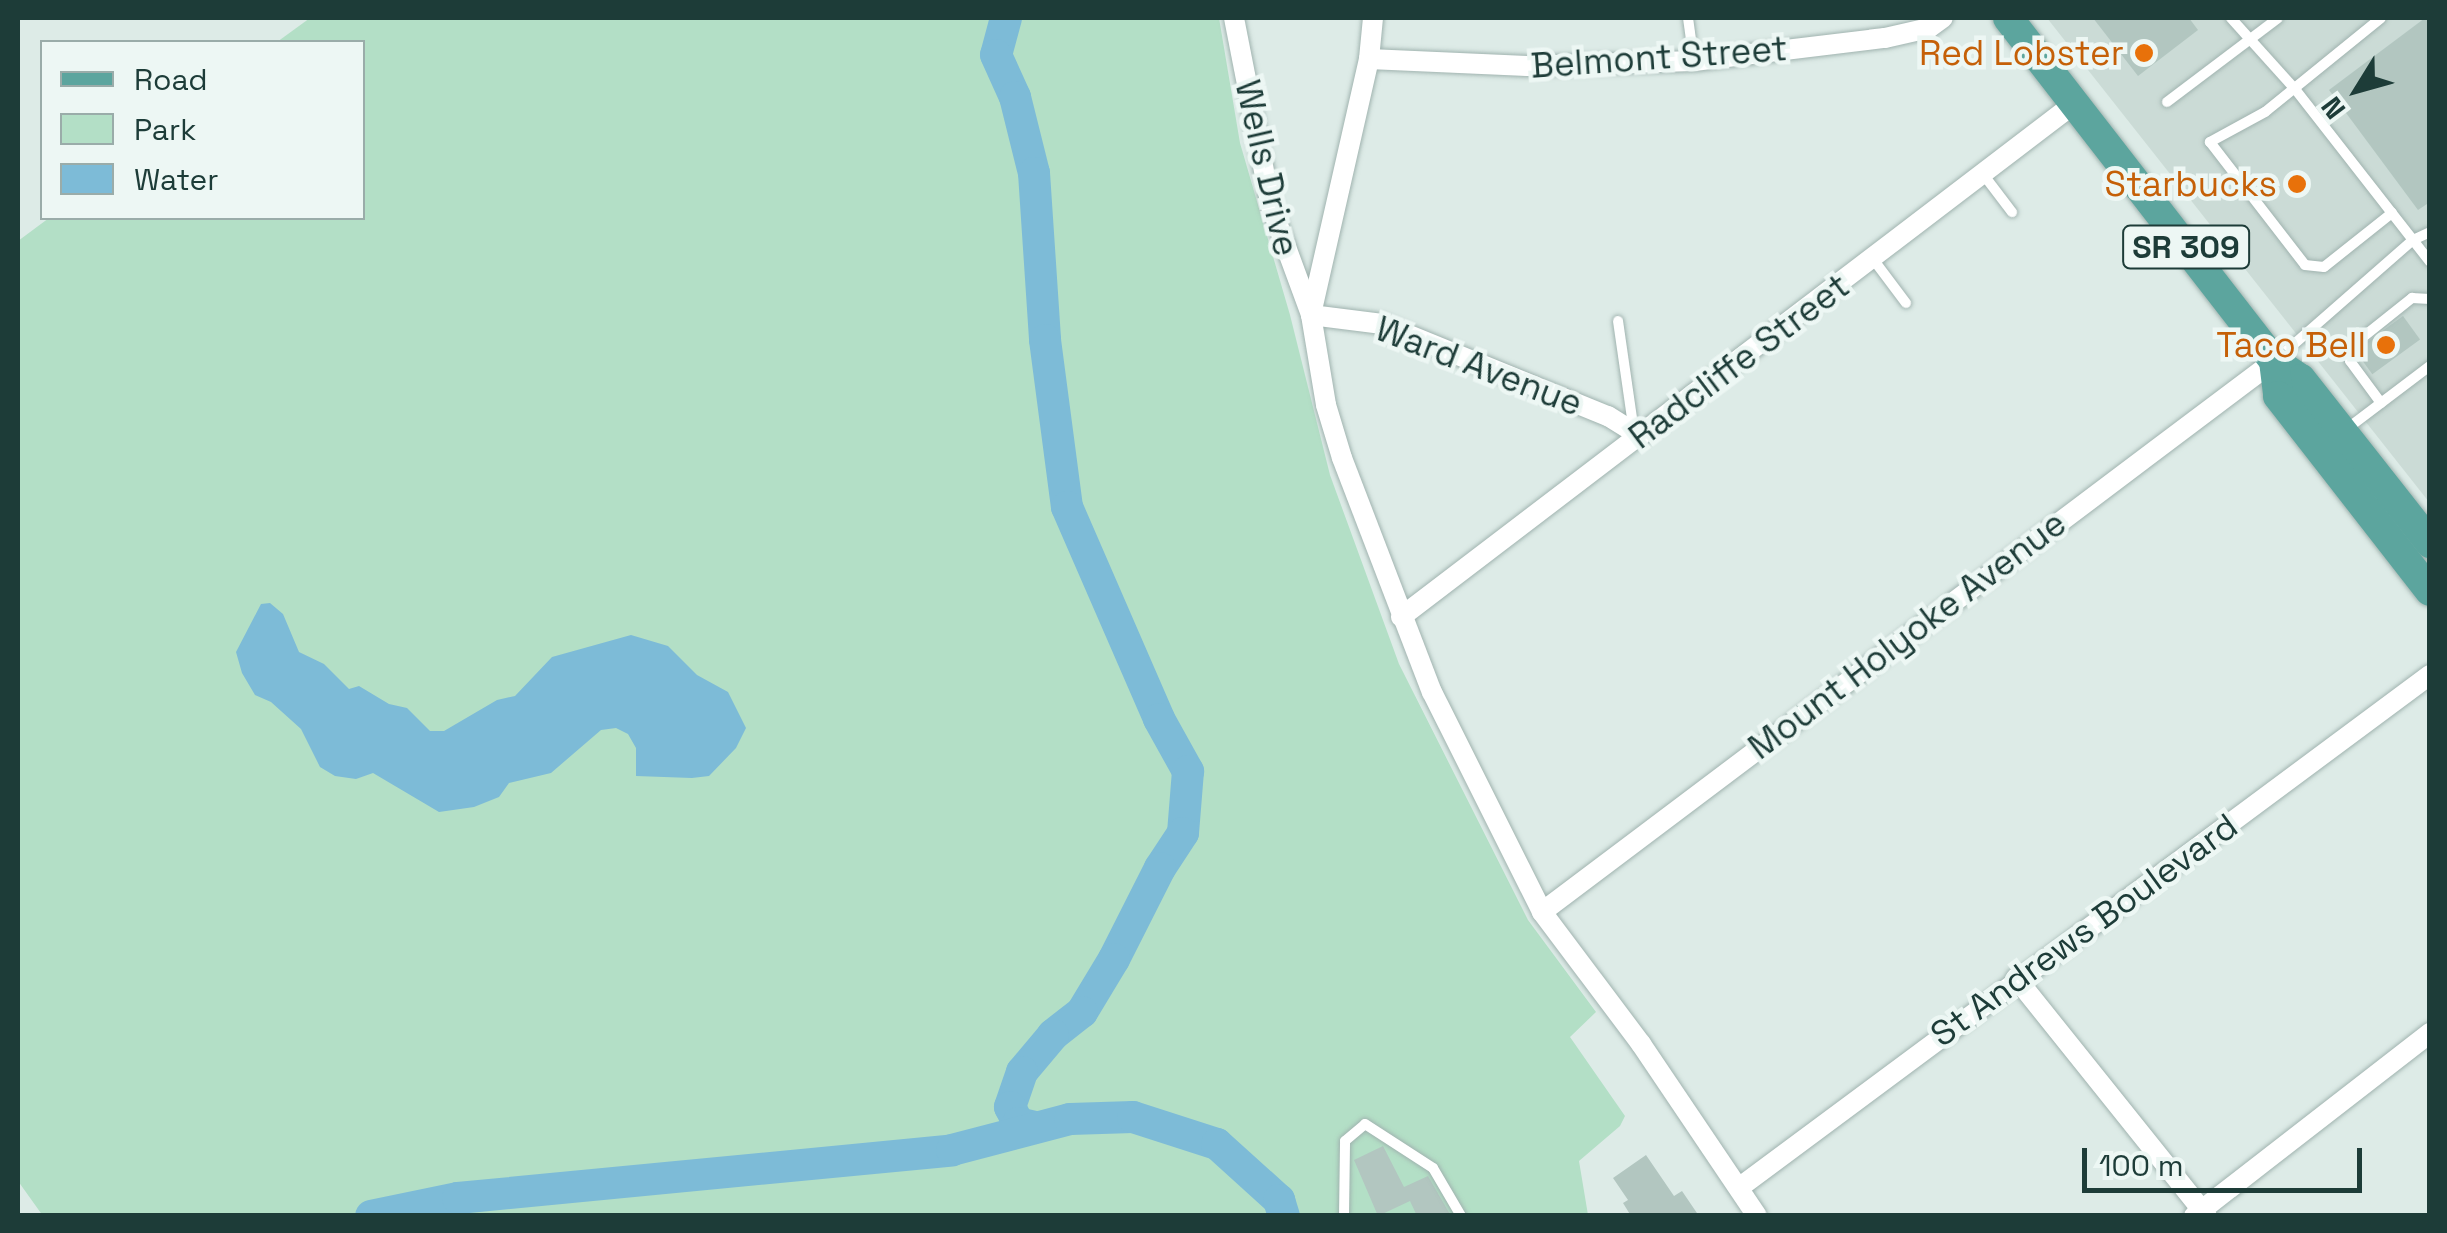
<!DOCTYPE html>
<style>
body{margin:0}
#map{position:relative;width:2447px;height:1233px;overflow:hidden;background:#ddebe7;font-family:"Space Grotesk",sans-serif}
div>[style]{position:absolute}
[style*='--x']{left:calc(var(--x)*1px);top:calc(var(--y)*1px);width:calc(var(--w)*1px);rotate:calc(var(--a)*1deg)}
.built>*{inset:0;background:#cbdbd6}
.green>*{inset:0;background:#b3dfc6}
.water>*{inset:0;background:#7dbbd7}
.river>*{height:32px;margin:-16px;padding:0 16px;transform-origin:16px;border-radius:16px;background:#7dbbd7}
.building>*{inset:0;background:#b2c6c0;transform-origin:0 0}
.roads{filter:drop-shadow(0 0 2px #a0b3af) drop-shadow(0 0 2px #a0b3af)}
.lane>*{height:10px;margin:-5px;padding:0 5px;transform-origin:5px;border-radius:5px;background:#fff}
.street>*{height:20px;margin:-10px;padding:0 10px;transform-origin:10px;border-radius:10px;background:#fff}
.primary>*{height:30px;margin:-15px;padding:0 15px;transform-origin:15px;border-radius:15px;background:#5ca59e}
.dots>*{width:28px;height:28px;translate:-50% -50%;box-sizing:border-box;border:5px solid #edf7f4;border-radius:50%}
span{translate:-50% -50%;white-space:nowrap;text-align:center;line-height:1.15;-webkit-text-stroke:9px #edf7f4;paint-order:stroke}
.shield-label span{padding:2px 8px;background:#edf7f4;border:2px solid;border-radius:8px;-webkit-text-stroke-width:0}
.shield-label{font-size:32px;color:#1d3c38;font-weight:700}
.food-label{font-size:35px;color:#c56008}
.right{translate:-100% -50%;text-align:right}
.street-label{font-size:35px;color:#1d3c38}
.frame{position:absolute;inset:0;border:20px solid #1d3c38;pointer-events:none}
.legend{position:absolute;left:40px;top:40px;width:325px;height:180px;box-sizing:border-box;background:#edf7f4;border:2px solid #9aaca9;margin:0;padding:12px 18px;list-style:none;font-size:30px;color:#1d3c38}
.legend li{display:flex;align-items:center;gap:20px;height:50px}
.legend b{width:50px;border:2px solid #9aaca9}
.north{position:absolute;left:2307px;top:40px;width:100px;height:100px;-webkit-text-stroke:8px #edf7f4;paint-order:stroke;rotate:233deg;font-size:28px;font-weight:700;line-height:40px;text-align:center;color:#1d3c38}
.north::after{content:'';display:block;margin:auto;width:35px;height:45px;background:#1d3c38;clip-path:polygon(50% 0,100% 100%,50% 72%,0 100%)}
.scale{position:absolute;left:2082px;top:1148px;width:280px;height:45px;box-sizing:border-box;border:5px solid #1d3c38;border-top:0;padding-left:12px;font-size:30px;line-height:35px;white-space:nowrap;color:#1d3c38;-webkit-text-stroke:8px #edf7f4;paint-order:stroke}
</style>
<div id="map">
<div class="built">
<i style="clip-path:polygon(2047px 18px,2429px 18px,2429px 502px)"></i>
</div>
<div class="green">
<i style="clip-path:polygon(310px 18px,1219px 18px,1240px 143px,1290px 315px,1330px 475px,1399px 664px,1528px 920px,1596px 1012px,1570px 1037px,1625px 1116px,1620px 1126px,1579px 1161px,1588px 1215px,43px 1216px,18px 1181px,18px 241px,49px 218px,362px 218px,362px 42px,277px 42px)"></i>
</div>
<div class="water">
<i style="clip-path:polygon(270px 603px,283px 614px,299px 652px,324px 664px,349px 689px,359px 686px,389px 704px,407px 708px,430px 731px,444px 731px,497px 700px,515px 696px,552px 657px,631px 635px,668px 646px,697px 675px,728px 692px,746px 728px,736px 748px,709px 776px,692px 778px,636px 776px,636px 748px,628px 734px,616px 728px,601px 730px,551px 773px,509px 783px,499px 797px,474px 807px,439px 812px,373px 773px,356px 779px,335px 776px,320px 767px,301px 729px,271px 702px,255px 695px,242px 673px,236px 652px,261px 604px)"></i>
</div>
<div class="river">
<i style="--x:1006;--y:18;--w:38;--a:105"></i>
<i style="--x:996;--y:55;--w:46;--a:65.7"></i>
<i style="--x:1015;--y:97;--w:78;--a:76"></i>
<i style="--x:1034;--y:173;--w:167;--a:86.2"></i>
<i style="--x:1045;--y:340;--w:168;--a:82.5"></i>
<i style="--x:1067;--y:507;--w:231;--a:66.5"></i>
<i style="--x:1159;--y:719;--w:60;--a:60.9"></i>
<i style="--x:1188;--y:771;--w:62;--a:94.6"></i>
<i style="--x:1183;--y:833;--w:42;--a:123.3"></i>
<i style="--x:1160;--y:868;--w:102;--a:116.8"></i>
<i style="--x:1114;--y:959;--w:62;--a:121.1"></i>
<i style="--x:1082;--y:1012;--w:37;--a:142"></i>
<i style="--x:1053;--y:1035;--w:48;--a:130"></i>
<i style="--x:1022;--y:1072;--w:37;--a:109"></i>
<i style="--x:1010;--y:1107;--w:18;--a:63"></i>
<i style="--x:1018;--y:1123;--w:18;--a:13"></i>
<i style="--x:371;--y:1216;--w:89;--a:-11.7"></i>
<i style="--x:458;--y:1198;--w:496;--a:-5.5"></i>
<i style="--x:952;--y:1150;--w:122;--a:-14.7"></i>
<i style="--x:1070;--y:1119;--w:63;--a:-1.8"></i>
<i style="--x:1133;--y:1117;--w:88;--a:17.8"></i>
<i style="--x:1217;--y:1144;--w:84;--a:42.1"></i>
<i style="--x:1279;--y:1200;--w:17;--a:73"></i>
</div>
<div class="building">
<i style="clip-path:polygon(2093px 18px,2189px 18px,2198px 30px,2138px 76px)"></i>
<i style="clip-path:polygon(2425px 18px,2430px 18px,2430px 202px,2418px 210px,2329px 90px)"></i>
<i style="left:2403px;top:316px;width:29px;height:59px;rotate:54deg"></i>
<i style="clip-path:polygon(1383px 1146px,1404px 1187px,1428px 1176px,1451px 1216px,1417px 1216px,1410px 1201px,1378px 1216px,1354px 1160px)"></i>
<i style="clip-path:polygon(1646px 1155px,1674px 1196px,1682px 1191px,1699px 1216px,1631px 1216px,1623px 1203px,1628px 1200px,1613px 1178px)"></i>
</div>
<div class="roads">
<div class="lane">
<i style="--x:1688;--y:18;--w:43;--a:82.1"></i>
<i style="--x:2231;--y:18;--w:96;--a:48"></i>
<i style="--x:2295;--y:89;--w:219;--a:52"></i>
<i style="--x:2381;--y:18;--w:149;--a:141"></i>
<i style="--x:2265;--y:112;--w:63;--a:151.4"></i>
<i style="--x:2210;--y:142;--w:155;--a:52.3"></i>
<i style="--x:2305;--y:265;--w:19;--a:6"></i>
<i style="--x:2324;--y:267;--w:87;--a:-38.5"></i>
<i style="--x:2167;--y:102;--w:139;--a:-37.1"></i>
<i style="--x:1983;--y:174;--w:48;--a:52.7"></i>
<i style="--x:1873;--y:259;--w:55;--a:53.1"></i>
<i style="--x:1618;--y:321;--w:112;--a:81.8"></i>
<i style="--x:2277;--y:359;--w:181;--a:-41.2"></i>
<i style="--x:2413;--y:240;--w:19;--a:-25"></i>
<i style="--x:2381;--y:403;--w:52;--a:-126.4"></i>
<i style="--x:2350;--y:361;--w:12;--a:-99"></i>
<i style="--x:2348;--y:349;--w:82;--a:-38.6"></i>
<i style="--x:2412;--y:298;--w:18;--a:3"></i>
<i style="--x:2344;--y:431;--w:108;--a:-37.1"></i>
<i style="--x:1344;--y:1216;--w:75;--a:-89.2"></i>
<i style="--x:1345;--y:1141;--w:26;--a:-40"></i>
<i style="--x:1365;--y:1124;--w:81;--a:32.9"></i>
<i style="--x:1433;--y:1168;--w:56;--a:59.7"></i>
</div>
<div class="street">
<i style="--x:1234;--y:18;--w:192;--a:78.9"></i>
<i style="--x:1271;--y:206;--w:116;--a:69.8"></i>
<i style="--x:1311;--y:315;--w:72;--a:7.2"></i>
<i style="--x:1382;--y:324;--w:244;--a:22.2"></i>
<i style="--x:1608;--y:416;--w:38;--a:32"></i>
<i style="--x:1373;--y:18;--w:41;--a:95.6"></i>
<i style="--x:1369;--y:59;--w:262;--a:102.8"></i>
<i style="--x:1311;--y:315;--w:91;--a:80.5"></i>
<i style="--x:1326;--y:405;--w:55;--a:73.2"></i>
<i style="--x:1342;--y:458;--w:251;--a:69"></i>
<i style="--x:1432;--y:692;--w:246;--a:63.4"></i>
<i style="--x:1542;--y:912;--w:165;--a:53.1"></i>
<i style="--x:1641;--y:1044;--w:207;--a:56"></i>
<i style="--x:1369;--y:59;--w:158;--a:2.5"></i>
<i style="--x:1527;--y:66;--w:167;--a:-1.7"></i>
<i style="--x:1694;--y:61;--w:192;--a:-6.9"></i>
<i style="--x:1885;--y:38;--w:45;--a:-12.8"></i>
<i style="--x:1929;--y:28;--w:17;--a:-36"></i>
<i style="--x:1401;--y:617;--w:848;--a:-37.33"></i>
<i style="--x:1542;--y:912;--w:916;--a:-36.97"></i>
<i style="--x:2016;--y:978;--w:305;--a:51.3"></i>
<i style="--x:1740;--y:1187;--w:859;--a:-36.58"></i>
<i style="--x:2194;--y:1216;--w:299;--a:-37.8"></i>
</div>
<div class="primary">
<i style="--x:2008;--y:18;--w:434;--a:52.2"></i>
<i style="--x:2274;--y:361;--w:32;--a:34"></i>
<i style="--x:2301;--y:379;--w:209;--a:51.8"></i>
<i style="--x:2274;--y:361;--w:35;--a:83"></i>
<i style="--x:2278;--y:396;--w:247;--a:52.1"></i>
</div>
</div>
<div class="dots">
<i style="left:2144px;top:53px;background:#e8710a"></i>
<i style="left:2297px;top:184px;background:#e8710a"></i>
<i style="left:2386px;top:345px;background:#e8710a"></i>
</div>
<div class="shield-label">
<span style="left:2186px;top:247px">SR 309</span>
</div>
<div class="food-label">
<span class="right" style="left:2124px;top:53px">Red Lobster</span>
<span class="right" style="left:2277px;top:184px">Starbucks</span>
<span class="right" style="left:2366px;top:345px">Taco Bell</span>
</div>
<div class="street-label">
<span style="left:1659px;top:57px;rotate:-4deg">Belmont Street</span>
<span style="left:1267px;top:168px;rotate:77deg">Wells Drive</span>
<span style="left:1739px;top:361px;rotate:-37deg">Radcliffe Street</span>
<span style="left:1479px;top:366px;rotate:21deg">Ward Avenue</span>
<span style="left:1907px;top:635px;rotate:-37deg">Mount Holyoke Avenue</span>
<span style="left:2084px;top:930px;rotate:-36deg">St Andrews Boulevard</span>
</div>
<div class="frame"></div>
<ul class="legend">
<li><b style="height:12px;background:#5ca59e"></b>Road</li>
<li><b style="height:28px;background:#b3dfc6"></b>Park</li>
<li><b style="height:28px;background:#7dbbd7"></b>Water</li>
</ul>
<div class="north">N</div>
<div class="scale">100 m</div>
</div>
